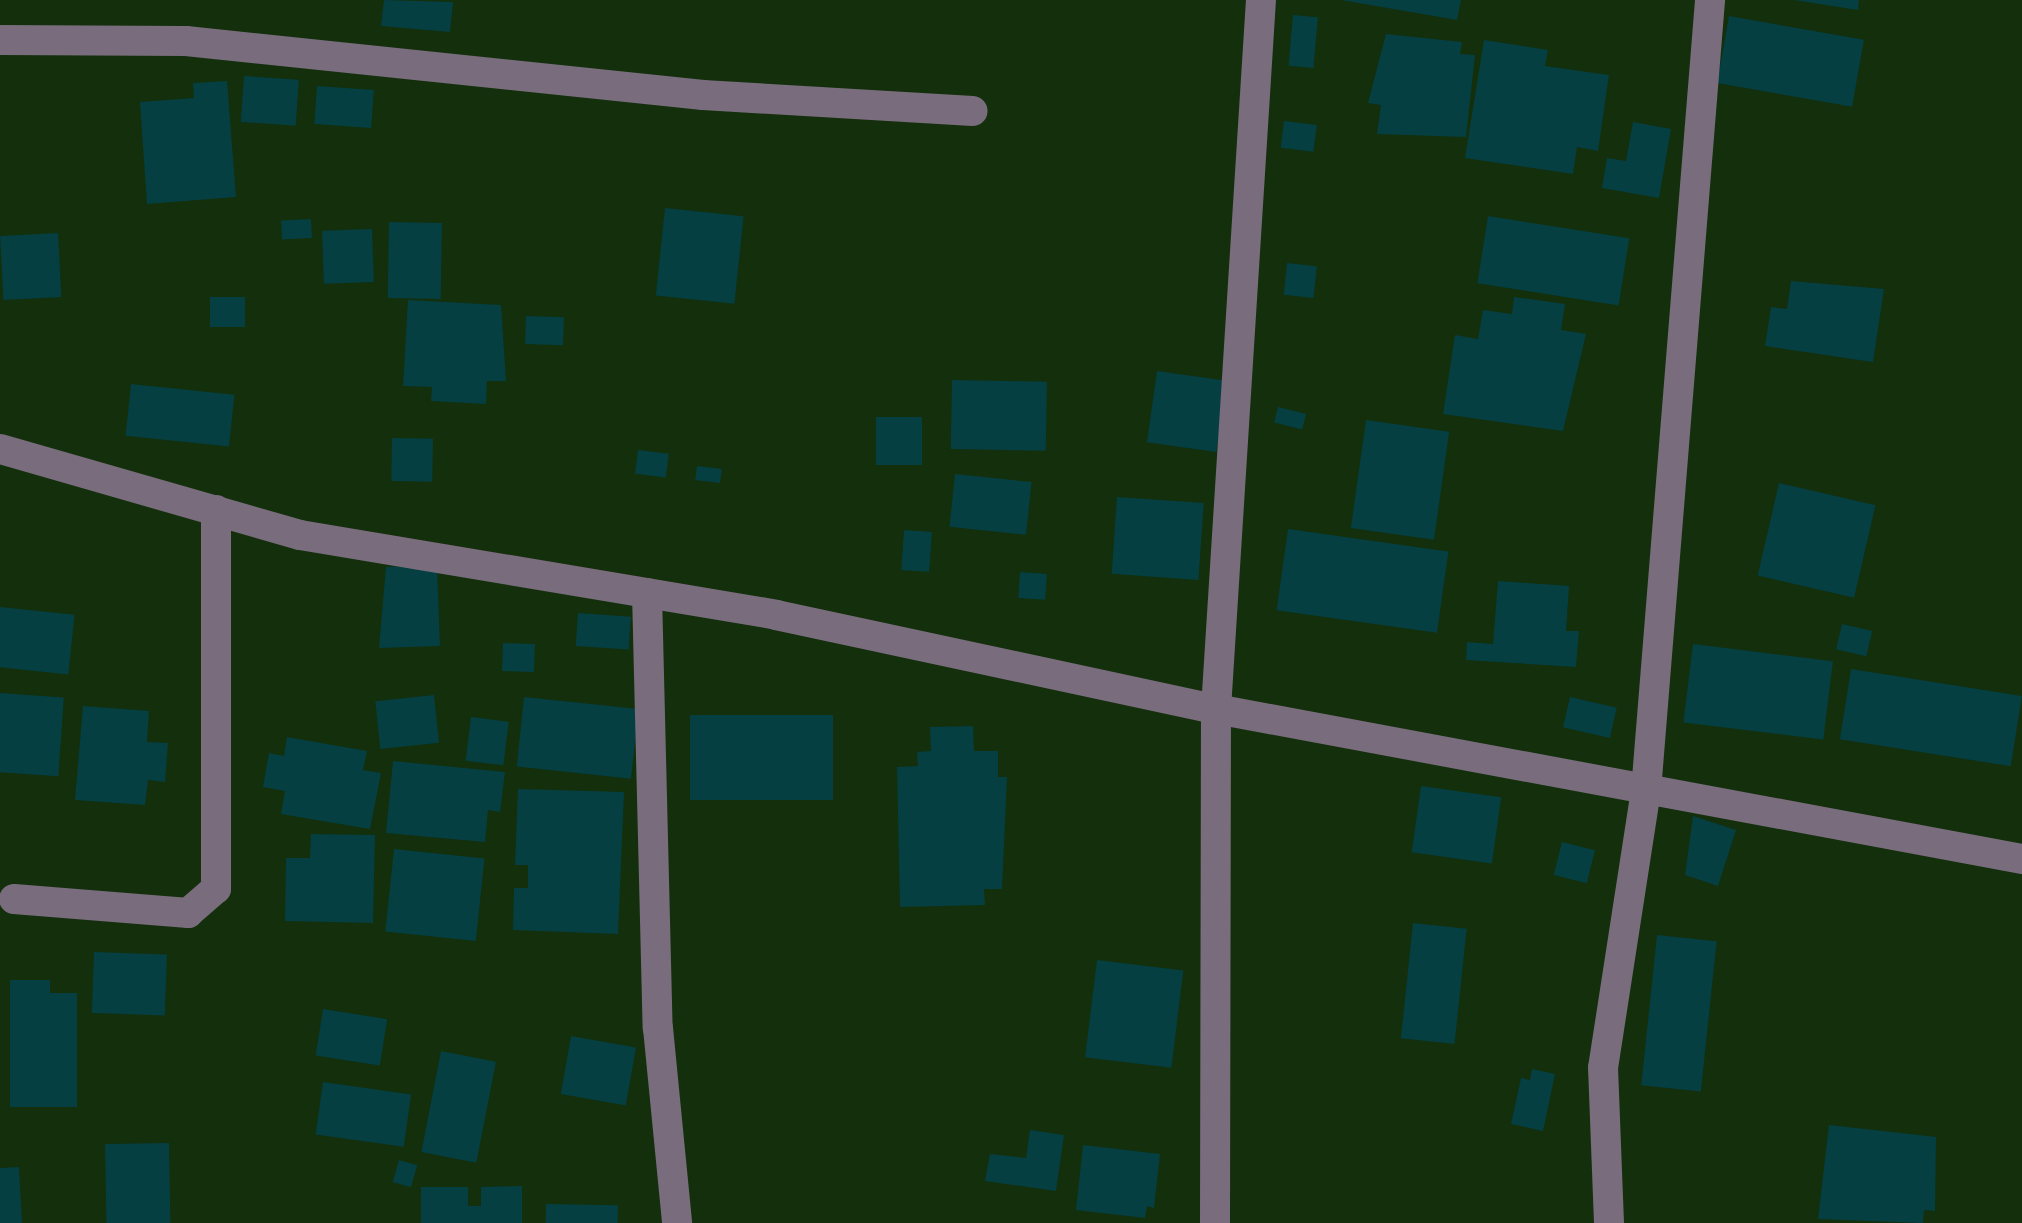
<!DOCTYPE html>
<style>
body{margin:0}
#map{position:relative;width:2022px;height:1223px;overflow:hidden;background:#132f0c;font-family:"Archivo Narrow",sans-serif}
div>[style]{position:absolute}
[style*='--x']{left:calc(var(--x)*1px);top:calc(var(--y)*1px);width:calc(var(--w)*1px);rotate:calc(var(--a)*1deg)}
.building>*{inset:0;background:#053f41;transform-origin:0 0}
.minor>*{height:30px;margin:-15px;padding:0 15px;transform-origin:15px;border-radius:15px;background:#796c7c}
span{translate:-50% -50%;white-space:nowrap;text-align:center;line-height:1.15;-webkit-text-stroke:9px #132f0c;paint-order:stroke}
</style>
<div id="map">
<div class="building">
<i style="clip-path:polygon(384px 0,453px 2px,450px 32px,381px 26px)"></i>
<i style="clip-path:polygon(1341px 0,1461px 0,1457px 20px)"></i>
<i style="clip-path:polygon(1794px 0,1859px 0,1858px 10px)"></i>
<i style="left:1293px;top:15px;width:25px;height:51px;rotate:5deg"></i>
<i style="left:1729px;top:16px;width:137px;height:68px;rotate:10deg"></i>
<i style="clip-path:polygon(1386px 34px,1462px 42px,1460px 54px,1475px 55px,1466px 137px,1377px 134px,1381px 105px,1368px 103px)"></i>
<i style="clip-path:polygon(1484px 40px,1548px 50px,1545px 66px,1609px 75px,1598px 151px,1577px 147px,1573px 174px,1465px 158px)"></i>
<i style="left:244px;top:76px;width:55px;height:46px;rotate:4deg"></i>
<i style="clip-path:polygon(227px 81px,236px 197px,147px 204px,140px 102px,194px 98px,193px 83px)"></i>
<i style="left:317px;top:86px;width:57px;height:38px;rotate:4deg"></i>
<i style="left:1284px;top:121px;width:33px;height:27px;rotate:7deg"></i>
<i style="clip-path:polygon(1633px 122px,1671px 129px,1659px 198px,1602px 188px,1607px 158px,1626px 161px)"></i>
<i style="left:665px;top:208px;width:79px;height:88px;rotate:6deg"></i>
<i style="left:1488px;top:216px;width:143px;height:68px;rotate:9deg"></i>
<i style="left:311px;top:219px;width:19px;height:30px;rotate:87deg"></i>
<i style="left:389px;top:222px;width:53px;height:76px;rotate:1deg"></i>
<i style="left:372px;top:229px;width:53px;height:50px;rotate:88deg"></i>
<i style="left:58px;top:233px;width:64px;height:58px;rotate:87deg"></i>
<i style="left:1287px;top:263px;width:30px;height:32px;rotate:6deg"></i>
<i style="clip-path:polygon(1791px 281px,1884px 289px,1873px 362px,1765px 346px,1771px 307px,1787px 309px)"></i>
<i style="left:210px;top:297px;width:35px;height:30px"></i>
<i style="clip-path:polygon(1514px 297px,1565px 304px,1561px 330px,1586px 334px,1563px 431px,1443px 414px,1455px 335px,1478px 339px,1483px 310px,1512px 314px)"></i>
<i style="clip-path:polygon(408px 300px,501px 305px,506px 381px,487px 381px,486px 404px,431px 401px,432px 387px,403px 386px)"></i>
<i style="left:526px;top:316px;width:38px;height:28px;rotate:2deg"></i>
<i style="left:1157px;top:371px;width:70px;height:72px;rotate:8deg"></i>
<i style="left:952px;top:380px;width:95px;height:69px;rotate:1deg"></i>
<i style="left:131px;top:384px;width:104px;height:52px;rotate:6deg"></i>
<i style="left:1278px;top:407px;width:29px;height:16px;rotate:14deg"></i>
<i style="left:876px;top:417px;width:46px;height:48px"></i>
<i style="left:1366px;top:420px;width:84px;height:109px;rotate:8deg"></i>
<i style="left:392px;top:438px;width:41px;height:43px;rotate:1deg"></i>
<i style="left:638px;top:450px;width:31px;height:24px;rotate:7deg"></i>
<i style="left:697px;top:466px;width:25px;height:14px;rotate:7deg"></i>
<i style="left:955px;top:474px;width:77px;height:53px;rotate:6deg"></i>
<i style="left:1779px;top:483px;width:99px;height:95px;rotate:13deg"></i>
<i style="left:1117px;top:497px;width:87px;height:77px;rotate:4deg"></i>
<i style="left:1288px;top:529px;width:162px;height:82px;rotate:8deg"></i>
<i style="left:904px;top:530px;width:28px;height:40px;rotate:4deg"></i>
<i style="clip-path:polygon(437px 565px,440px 646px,379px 648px,386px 567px)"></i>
<i style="left:1020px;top:572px;width:27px;height:26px;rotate:4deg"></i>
<i style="clip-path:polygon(1498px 581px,1569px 586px,1566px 631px,1579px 631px,1576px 667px,1466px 660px,1467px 642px,1493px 644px)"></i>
<i style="left:0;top:607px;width:75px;height:60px;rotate:6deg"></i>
<i style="left:578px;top:613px;width:53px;height:33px;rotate:4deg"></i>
<i style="left:1842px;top:624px;width:31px;height:26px;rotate:13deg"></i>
<i style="left:503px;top:643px;width:32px;height:28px;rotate:2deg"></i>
<i style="left:1693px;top:644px;width:141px;height:79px;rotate:7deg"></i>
<i style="left:1851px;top:669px;width:173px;height:71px;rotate:9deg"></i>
<i style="left:0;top:693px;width:64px;height:79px;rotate:4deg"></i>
<i style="left:434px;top:695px;width:48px;height:59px;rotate:84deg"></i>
<i style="left:524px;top:697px;width:115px;height:70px;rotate:6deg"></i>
<i style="left:1570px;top:697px;width:48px;height:31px;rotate:13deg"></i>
<i style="clip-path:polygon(83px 706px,149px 711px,147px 742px,168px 743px,165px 782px,148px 780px,145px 805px,75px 800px)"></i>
<i style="left:833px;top:715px;width:85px;height:143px;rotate:90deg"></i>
<i style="left:471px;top:717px;width:38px;height:44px;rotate:7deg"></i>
<i style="clip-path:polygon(973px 726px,974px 751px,998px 751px,998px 777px,1007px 777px,1002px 889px,984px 889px,985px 905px,900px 907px,897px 767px,918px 766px,917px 752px,931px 751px,930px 727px)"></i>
<i style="clip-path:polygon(287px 737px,367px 751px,363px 770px,381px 773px,370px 829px,281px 814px,285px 791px,263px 787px,269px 753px,284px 756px)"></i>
<i style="clip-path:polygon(393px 761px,505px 772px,500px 812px,488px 810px,485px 842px,386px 833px)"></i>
<i style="left:1421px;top:786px;width:81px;height:67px;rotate:8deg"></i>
<i style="clip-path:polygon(518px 789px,624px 792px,618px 934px,513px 930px,514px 888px,528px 888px,528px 865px,515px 865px)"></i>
<i style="clip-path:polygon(1693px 816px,1736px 830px,1718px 886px,1685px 875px)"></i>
<i style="clip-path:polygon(311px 834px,375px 835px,373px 923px,285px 921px,286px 858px,310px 858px)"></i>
<i style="left:1562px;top:842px;width:34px;height:34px;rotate:14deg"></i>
<i style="left:394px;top:849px;width:91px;height:83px;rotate:6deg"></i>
<i style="left:1413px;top:923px;width:54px;height:116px;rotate:6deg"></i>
<i style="left:1657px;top:935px;width:60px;height:151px;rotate:6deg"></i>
<i style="left:94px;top:952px;width:73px;height:61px;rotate:2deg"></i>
<i style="left:1097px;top:960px;width:87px;height:98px;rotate:7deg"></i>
<i style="clip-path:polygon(10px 980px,50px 980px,50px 993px,77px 993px,77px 1107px,10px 1107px)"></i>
<i style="left:323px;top:1009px;width:65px;height:47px;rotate:9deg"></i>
<i style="left:571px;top:1036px;width:66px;height:59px;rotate:10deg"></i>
<i style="left:441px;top:1051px;width:56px;height:103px;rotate:11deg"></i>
<i style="clip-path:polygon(1532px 1069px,1555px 1074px,1543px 1131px,1511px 1124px,1521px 1078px,1530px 1080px)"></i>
<i style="left:323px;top:1082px;width:89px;height:53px;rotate:8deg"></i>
<i style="clip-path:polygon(1829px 1125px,1936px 1137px,1935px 1211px,1924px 1210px,1923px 1223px,1818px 1219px)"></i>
<i style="clip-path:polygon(1030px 1130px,1064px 1135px,1056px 1191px,985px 1181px,990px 1154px,1026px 1158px)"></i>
<i style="left:169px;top:1143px;width:80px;height:64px;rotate:89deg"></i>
<i style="clip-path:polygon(1083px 1145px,1160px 1154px,1154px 1208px,1147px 1206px,1145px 1218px,1076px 1210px)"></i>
<i style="left:399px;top:1160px;width:19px;height:23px;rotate:16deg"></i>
<i style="clip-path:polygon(19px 1167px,22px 1223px,0 1223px,0 1168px)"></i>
<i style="clip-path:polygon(522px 1186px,522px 1223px,421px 1223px,421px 1187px,468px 1187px,468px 1206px,481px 1206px,481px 1187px)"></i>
<i style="left:546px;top:1204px;width:72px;height:19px;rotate:1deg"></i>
</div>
<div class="minor">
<i style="--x:0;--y:40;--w:186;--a:0.3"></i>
<i style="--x:186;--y:41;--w:520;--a:5.96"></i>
<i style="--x:703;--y:95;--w:270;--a:3.4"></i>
<i style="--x:0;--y:449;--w:312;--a:16"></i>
<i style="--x:300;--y:535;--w:483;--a:9.5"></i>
<i style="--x:776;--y:615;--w:450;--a:12.1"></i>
<i style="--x:1216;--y:709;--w:820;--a:10.54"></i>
<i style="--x:647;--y:593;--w:435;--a:88.6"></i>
<i style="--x:658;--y:1028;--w:196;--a:84.4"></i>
<i style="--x:14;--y:899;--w:175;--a:4.6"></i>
<i style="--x:188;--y:913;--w:37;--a:-41"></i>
<i style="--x:216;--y:889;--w:379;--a:-90"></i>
<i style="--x:1215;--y:1223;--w:514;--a:-89.89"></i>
<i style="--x:1216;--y:709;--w:710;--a:-86.37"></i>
<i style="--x:1609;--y:1223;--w:155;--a:-92.2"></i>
<i style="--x:1603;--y:1068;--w:280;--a:-81.2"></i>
<i style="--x:1646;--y:791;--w:794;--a:-85.37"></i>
</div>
</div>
